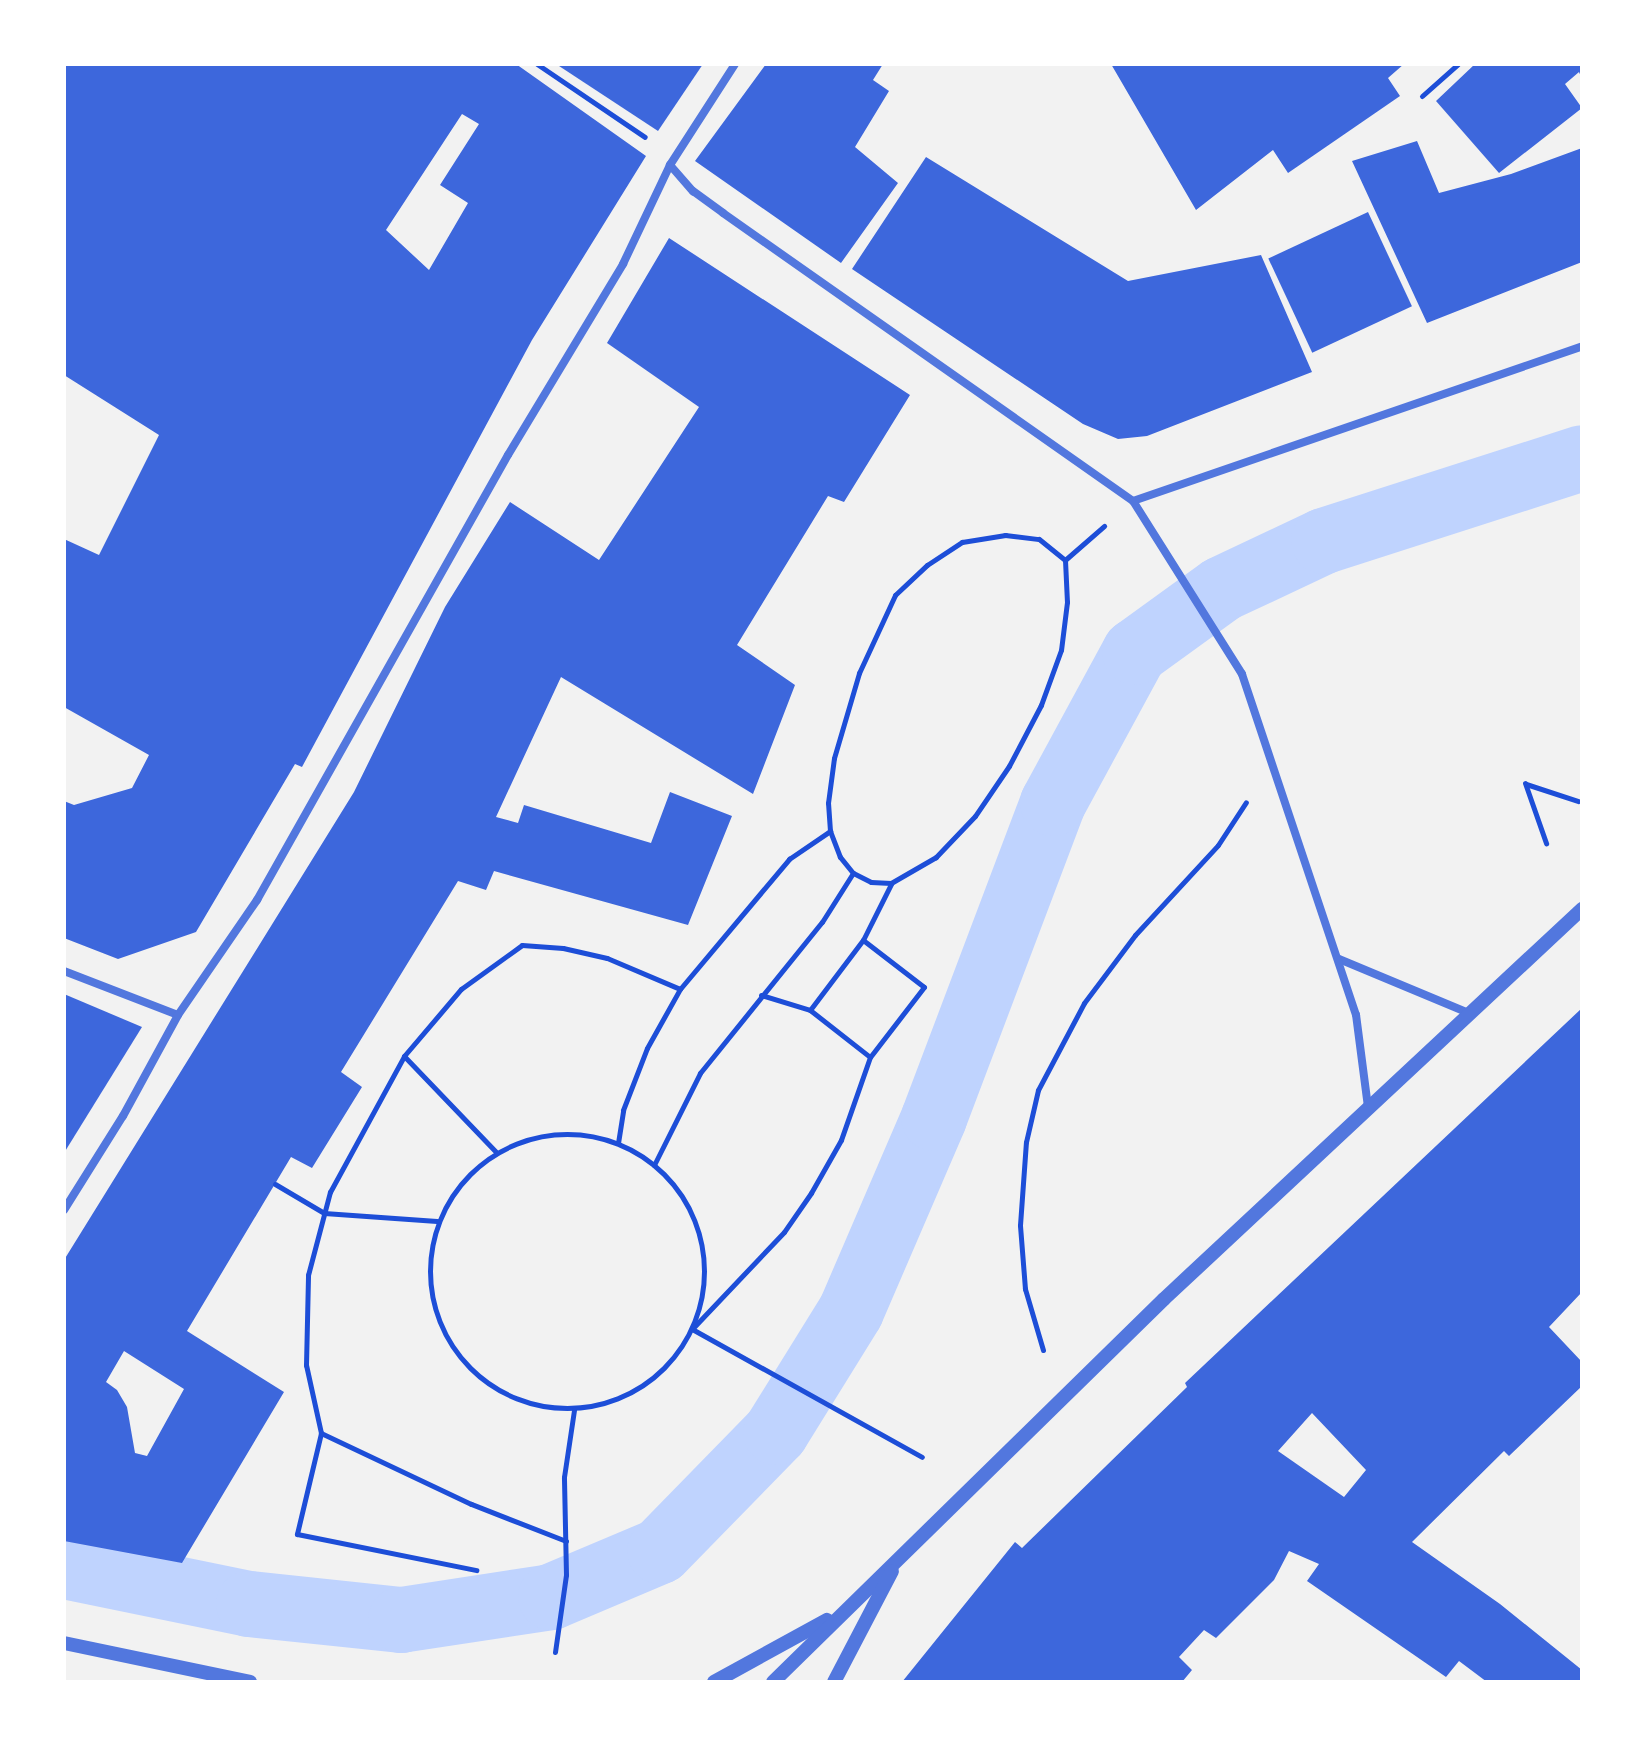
<!DOCTYPE html>
<style>
body{margin:0}
#map{position:relative;width:1646px;height:1746px;overflow:hidden;background:#f2f2f2;font-family:"Libre Baskerville",serif}
div>[style]{position:absolute}
[style*='--x']{left:calc(var(--x)*1px);top:calc(var(--y)*1px);width:calc(var(--w)*1px);rotate:calc(var(--a)*1deg)}
.canal>*{height:66px;margin:-33px;padding:0 33px;transform-origin:33px;border-radius:33px;background:#bfd3fe}
.building>*{inset:0;background:#3d67dc;transform-origin:0 0}
.path>*{height:5px;margin:-2.5px;padding:0 2.5px;transform-origin:2.5px;border-radius:2.5px;background:#1d4ed8}
.path>.ring{margin:-2.5px;padding:0;box-sizing:content-box;background:none;border:5px solid #1d4ed8;border-radius:50%}
.minor>*{height:8px;margin:-4px;padding:0 4px;transform-origin:4px;border-radius:4px;background:#5277de}
.tertiary>*{height:14px;margin:-7px;padding:0 7px;transform-origin:7px;border-radius:7px;background:#5277de}
span{translate:-50% -50%;white-space:nowrap;text-align:center;line-height:1.15;-webkit-text-stroke:6px #fff;paint-order:stroke}
.frame{position:absolute;inset:0;border:66px solid #fff;pointer-events:none}
</style>
<div id="map">
<div class="canal">
<i style="--x:64;--y:1566;--w:189;--a:11.6"></i>
<i style="--x:249;--y:1604;--w:153;--a:6"></i>
<i style="--x:401;--y:1620;--w:152;--a:-8.7"></i>
<i style="--x:551;--y:1597;--w:118;--a:-22.9"></i>
<i style="--x:660;--y:1551;--w:166;--a:-45.7"></i>
<i style="--x:776;--y:1432;--w:142;--a:-58.2"></i>
<i style="--x:851;--y:1311;--w:210;--a:-66.7"></i>
<i style="--x:934;--y:1118;--w:337;--a:-69.3"></i>
<i style="--x:1053;--y:803;--w:172;--a:-61.5"></i>
<i style="--x:1135;--y:652;--w:107;--a:-35.9"></i>
<i style="--x:1222;--y:589;--w:113;--a:-25.2"></i>
<i style="--x:1324;--y:541;--w:271;--a:-17.8"></i>
</div>
<div class="building">
<i style="clip-path:polygon(evenodd,64px 64px,516px 64px,646px 156px,532px 340px,302px 767px,295px 764px,196px 932px,118px 959px,64px 938px,64px 801px,74px 805px,132px 788px,149px 755px,64px 707px,64px 539px,99px 555px,159px 435px,64px 375px,64px 64px,462px 114px,479px 124px,440px 185px,468px 203px,429px 270px,386px 230px,462px 114px)"></i>
<i style="clip-path:polygon(556px 64px,703px 64px,658px 131px)"></i>
<i style="clip-path:polygon(766px 64px,883px 64px,873px 80px,889px 91px,855px 147px,898px 183px,841px 263px,695px 161px)"></i>
<i style="clip-path:polygon(1111px 64px,1404px 64px,1388px 78px,1400px 96px,1288px 173px,1273px 150px,1196px 210px)"></i>
<i style="clip-path:polygon(1475px 64px,1582px 64px,1582px 79px,1579px 72px,1565px 84px,1582px 108px,1499px 173px,1436px 101px)"></i>
<i style="clip-path:polygon(1417px 141px,1439px 193px,1511px 174px,1582px 148px,1582px 262px,1427px 323px,1352px 161px)"></i>
<i style="clip-path:polygon(926px 157px,1128px 281px,1261px 255px,1312px 372px,1147px 436px,1118px 439px,1083px 424px,852px 269px)"></i>
<i style="left:1368px;top:212px;width:104px;height:110px;rotate:65deg"></i>
<i style="clip-path:polygon(evenodd,669px 238px,910px 395px,844px 502px,828px 496px,737px 645px,795px 685px,753px 794px,561px 677px,496px 817px,518px 823px,524px 805px,651px 843px,670px 792px,732px 816px,688px 925px,494px 871px,486px 890px,458px 881px,341px 1072px,362px 1087px,312px 1168px,291px 1157px,187px 1331px,284px 1392px,182px 1563px,64px 1541px,64px 1260px,354px 792px,445px 607px,510px 502px,599px 560px,699px 407px,607px 343px,669px 238px,124px 1351px,184px 1389px,147px 1456px,135px 1453px,127px 1407px,117px 1390px,106px 1382px,124px 1351px)"></i>
<i style="clip-path:polygon(64px 994px,142px 1027px,64px 1153px)"></i>
<i style="clip-path:polygon(evenodd,1582px 1008px,1582px 1292px,1549px 1327px,1582px 1362px,1582px 1386px,1509px 1456px,1504px 1451px,1412px 1542px,1500px 1604px,1582px 1670px,1582px 1682px,1487px 1682px,1459px 1661px,1446px 1677px,1307px 1581px,1319px 1564px,1289px 1551px,1274px 1580px,1216px 1638px,1204px 1630px,1179px 1657px,1192px 1670px,1182px 1682px,902px 1682px,1015px 1542px,1022px 1548px,1187px 1387px,1185px 1383px,1582px 1008px,1312px 1413px,1366px 1470px,1344px 1497px,1278px 1451px,1312px 1413px)"></i>
</div>
<div class="path">
<i style="--x:537;--y:64;--w:130;--a:34.1"></i>
<i style="--x:1422;--y:96;--w:48;--a:-41.6"></i>
<i style="--x:1005;--y:535;--w:34;--a:7"></i>
<i style="--x:1039;--y:539;--w:33;--a:39"></i>
<i style="--x:1065;--y:560;--w:42;--a:87.3"></i>
<i style="--x:1067;--y:602;--w:48;--a:97.1"></i>
<i style="--x:1061;--y:650;--w:59;--a:110"></i>
<i style="--x:1041;--y:705;--w:69;--a:117.7"></i>
<i style="--x:1009;--y:766;--w:60;--a:124.2"></i>
<i style="--x:975;--y:816;--w:57;--a:133.6"></i>
<i style="--x:936;--y:857;--w:52;--a:150"></i>
<i style="--x:891;--y:883;--w:20;--a:-177"></i>
<i style="--x:871;--y:882;--w:20;--a:-153"></i>
<i style="--x:853;--y:873;--w:21;--a:-129"></i>
<i style="--x:840;--y:857;--w:28;--a:-111"></i>
<i style="--x:830;--y:831;--w:28;--a:-94"></i>
<i style="--x:828;--y:803;--w:45;--a:-82.4"></i>
<i style="--x:834;--y:758;--w:89;--a:-73.6"></i>
<i style="--x:859;--y:673;--w:86;--a:-65.2"></i>
<i style="--x:895;--y:595;--w:44;--a:-43.2"></i>
<i style="--x:927;--y:565;--w:42;--a:-33.3"></i>
<i style="--x:962;--y:542;--w:44;--a:-9.2"></i>
<i style="--x:1065;--y:560;--w:52;--a:-41.1"></i>
<i style="--x:1525;--y:783;--w:64;--a:70.7"></i>
<i style="--x:1526;--y:784;--w:55;--a:18.1"></i>
<i style="--x:863;--y:940;--w:77;--a:37.6"></i>
<i style="--x:924;--y:987;--w:88;--a:127.6"></i>
<i style="--x:761;--y:995;--w:51;--a:17"></i>
<i style="--x:810;--y:1010;--w:76;--a:38.1"></i>
<i style="--x:870;--y:1057;--w:88;--a:109.3"></i>
<i style="--x:841;--y:1140;--w:61;--a:119.5"></i>
<i style="--x:811;--y:1193;--w:47;--a:124.7"></i>
<i style="--x:784;--y:1232;--w:134;--a:133.5"></i>
<i style="--x:692;--y:1329;--w:263;--a:29.1"></i>
<i style="--x:810;--y:1010;--w:88;--a:-52.9"></i>
<i style="--x:863;--y:940;--w:63;--a:-63.4"></i>
<i style="--x:404;--y:1056;--w:133;--a:46.2"></i>
<i class="ring" style="left:430px;top:1134px;width:269px;height:269px"></i>
<i style="--x:618;--y:1143;--w:33;--a:-81"></i>
<i style="--x:623;--y:1110;--w:66;--a:-68.8"></i>
<i style="--x:647;--y:1048;--w:68;--a:-60.8"></i>
<i style="--x:680;--y:989;--w:170;--a:-50"></i>
<i style="--x:789;--y:859;--w:50;--a:-34.3"></i>
<i style="--x:654;--y:1165;--w:103;--a:-63.4"></i>
<i style="--x:700;--y:1073;--w:194;--a:-51.1"></i>
<i style="--x:822;--y:922;--w:58;--a:-57.7"></i>
<i style="--x:275;--y:1184;--w:57;--a:30.6"></i>
<i style="--x:324;--y:1213;--w:113;--a:4"></i>
<i style="--x:1043;--y:1350;--w:64;--a:-106.4"></i>
<i style="--x:1025;--y:1289;--w:64;--a:-94.5"></i>
<i style="--x:1020;--y:1225;--w:83;--a:-85.9"></i>
<i style="--x:1026;--y:1142;--w:53;--a:-77"></i>
<i style="--x:1038;--y:1090;--w:98;--a:-62.1"></i>
<i style="--x:1084;--y:1003;--w:85;--a:-53.1"></i>
<i style="--x:1135;--y:935;--w:122;--a:-47.3"></i>
<i style="--x:1218;--y:845;--w:51;--a:-56.9"></i>
<i style="--x:321;--y:1433;--w:104;--a:103.4"></i>
<i style="--x:297;--y:1534;--w:183;--a:11.4"></i>
<i style="--x:566;--y:1541;--w:102;--a:-158.7"></i>
<i style="--x:471;--y:1504;--w:166;--a:-154.7"></i>
<i style="--x:321;--y:1433;--w:70;--a:-102.4"></i>
<i style="--x:306;--y:1365;--w:90;--a:-88.7"></i>
<i style="--x:308;--y:1275;--w:86;--a:-75.2"></i>
<i style="--x:330;--y:1192;--w:155;--a:-61.4"></i>
<i style="--x:404;--y:1056;--w:88;--a:-49.6"></i>
<i style="--x:461;--y:989;--w:75;--a:-35.8"></i>
<i style="--x:522;--y:945;--w:41;--a:4.2"></i>
<i style="--x:563;--y:948;--w:45;--a:12.8"></i>
<i style="--x:607;--y:958;--w:79;--a:23"></i>
<i style="--x:555;--y:1652;--w:78;--a:-81.9"></i>
<i style="--x:566;--y:1575;--w:98;--a:-91.2"></i>
<i style="--x:564;--y:1477;--w:68;--a:-81.5"></i>
</div>
<div class="minor">
<i style="--x:670;--y:165;--w:35;--a:49"></i>
<i style="--x:693;--y:191;--w:37;--a:36"></i>
<i style="--x:723;--y:213;--w:501;--a:35.09"></i>
<i style="--x:1339;--y:959;--w:143;--a:22.6"></i>
<i style="--x:64;--y:971;--w:122;--a:21.1"></i>
<i style="--x:1368;--y:1107;--w:93;--a:-97.4"></i>
<i style="--x:1356;--y:1015;--w:360;--a:-108.5"></i>
<i style="--x:1242;--y:674;--w:204;--a:-122.2"></i>
<i style="--x:1133;--y:501;--w:475;--a:-19"></i>
<i style="--x:64;--y:1210;--w:111;--a:-57.9"></i>
<i style="--x:123;--y:1116;--w:115;--a:-61.4"></i>
<i style="--x:178;--y:1015;--w:140;--a:-55.5"></i>
<i style="--x:257;--y:900;--w:511;--a:-60.58"></i>
<i style="--x:508;--y:455;--w:223;--a:-58.9"></i>
<i style="--x:623;--y:264;--w:110;--a:-64.6"></i>
<i style="--x:670;--y:165;--w:120;--a:-57.2"></i>
</div>
<div class="tertiary">
<i style="--x:64;--y:1643;--w:190;--a:11.8"></i>
<i style="--x:714;--y:1682;--w:129;--a:-28.8"></i>
<i style="--x:773;--y:1682;--w:547;--a:-44.41"></i>
<i style="--x:1164;--y:1299;--w:572;--a:-43.02"></i>
<i style="--x:834;--y:1682;--w:125;--a:-62.4"></i>
</div>
<div class="frame"></div>
</div>
